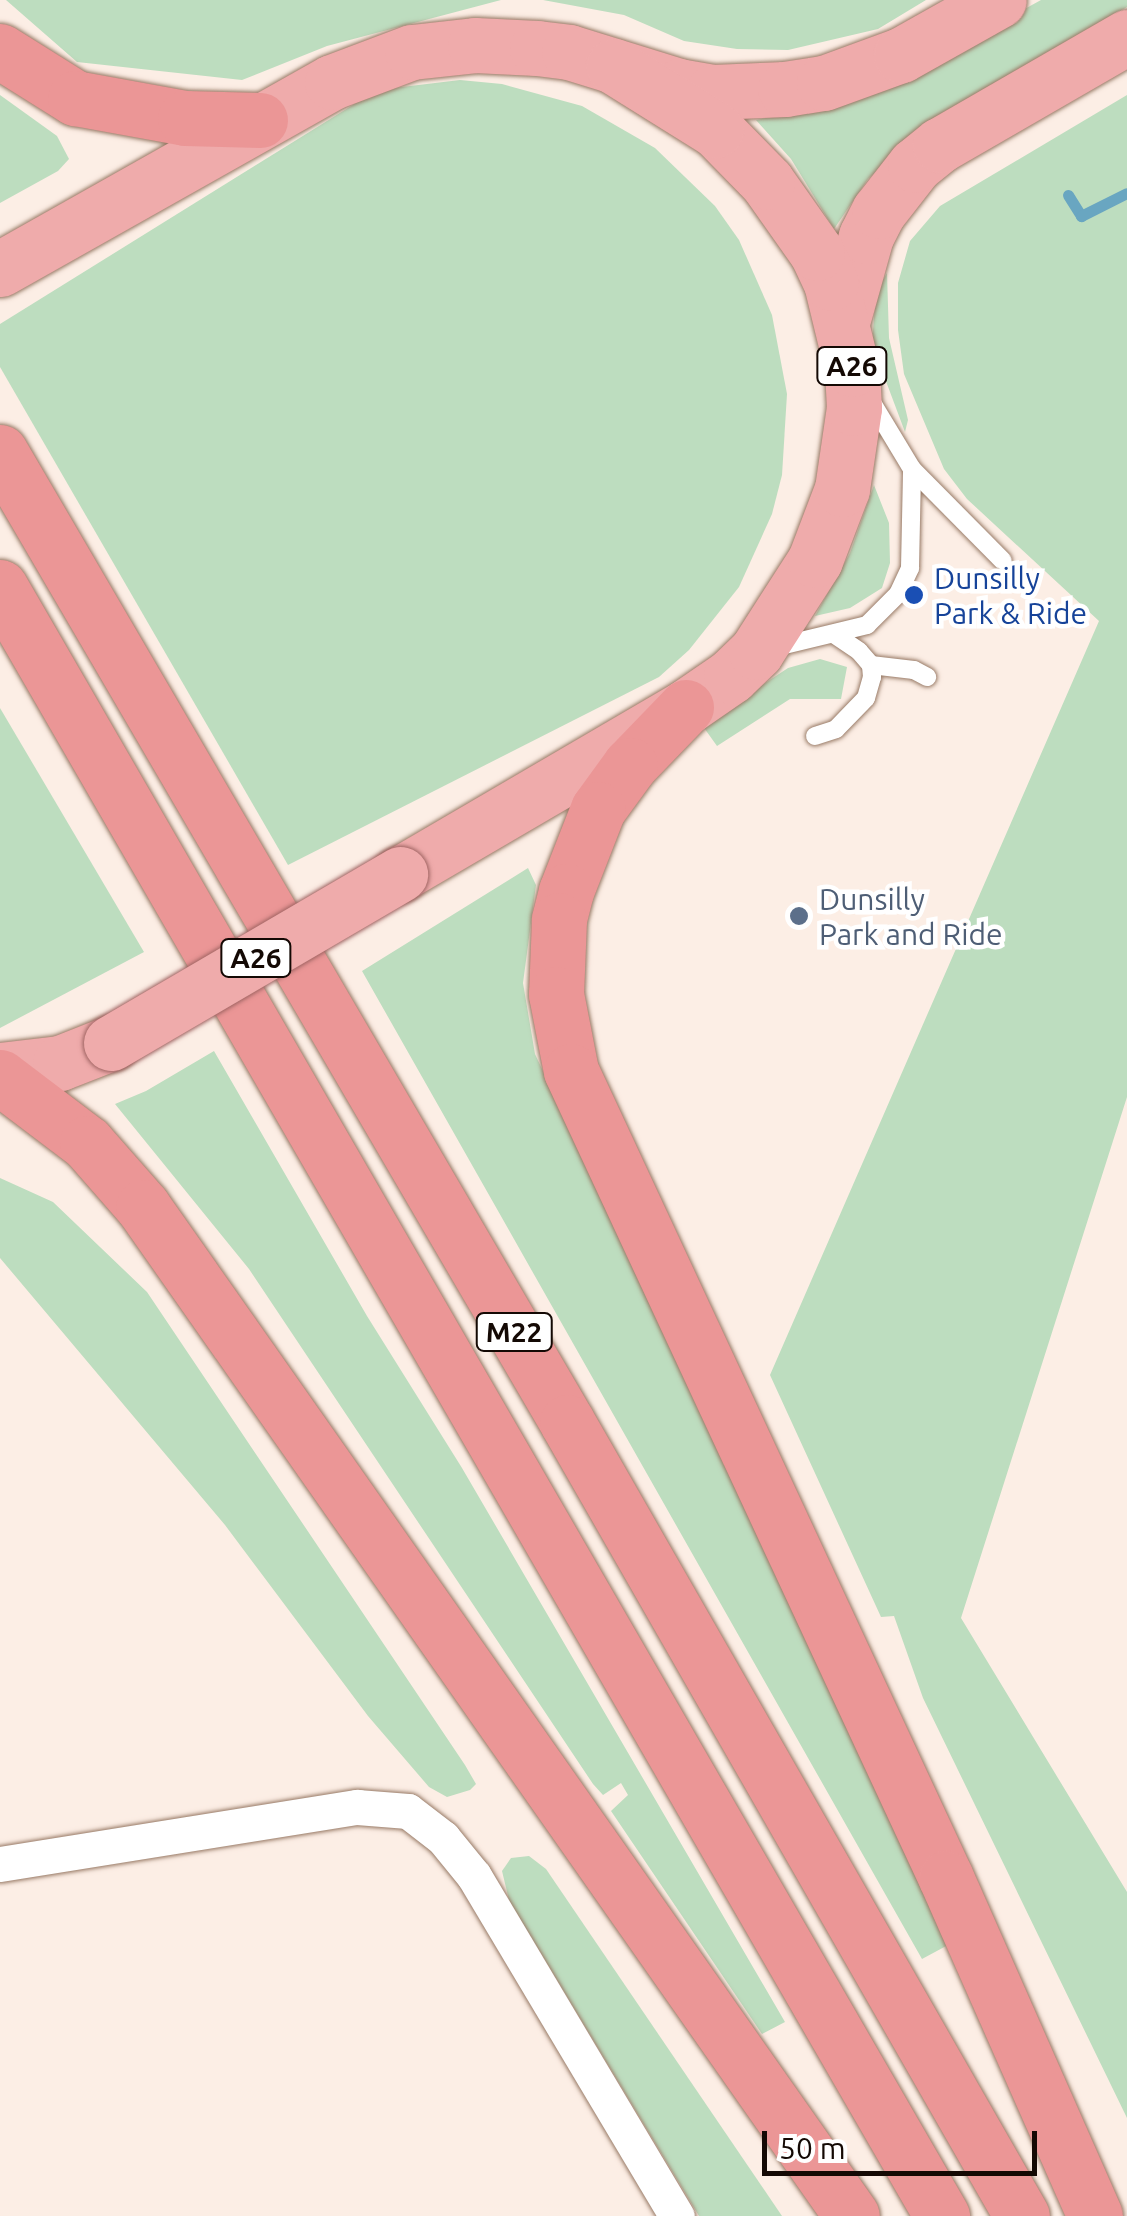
<!DOCTYPE html>
<style>
body{margin:0}
#map{position:relative;width:1127px;height:2216px;overflow:hidden;background:#fceee5;font-family:Ubuntu,sans-serif}
div>[style]{position:absolute}
[style*='--x']{left:calc(var(--x)*1px);top:calc(var(--y)*1px);width:calc(var(--w)*1px);rotate:calc(var(--a)*1deg)}
.green>*{inset:0;background:#bdddbf}
.stream>*{height:11px;margin:-5.5px;padding:0 5.5px;transform-origin:5.5px;border-radius:5.5px;background:#69a6c1}
.roads{filter:drop-shadow(0 0 2px #987a66) drop-shadow(0 0 2px #987a66)}
.service>*{height:18px;margin:-9px;padding:0 9px;transform-origin:9px;border-radius:9px;background:#fff}
.minor>*{height:35px;margin:-17.5px;padding:0 17.5px;transform-origin:17.5px;border-radius:17.5px;background:#fff}
.trunk>*{height:55px;margin:-27.5px;padding:0 27.5px;transform-origin:27.5px;border-radius:27.5px;background:#efabab}
.motorway>*{height:55px;margin:-27.5px;padding:0 27.5px;transform-origin:27.5px;border-radius:27.5px;background:#eb9696}
.bridges{filter:drop-shadow(0 0 2px #a06563) drop-shadow(0 0 2px #a06563)}
.trunk-bridge>*{height:55px;margin:-27.5px;padding:0 27.5px;transform-origin:27.5px;border-radius:27.5px;background:#efabab}
.dots>*{width:28px;height:28px;translate:-50% -50%;box-sizing:border-box;border:5px solid #fff;border-radius:50%}
span{translate:-50% -50%;white-space:nowrap;text-align:center;line-height:1.15;-webkit-text-stroke:9px #fff;paint-order:stroke}
.shield-label span{padding:2px 8px;background:#fff;border:2px solid;border-radius:8px;-webkit-text-stroke-width:0}
.shield-label{font-size:28px;color:#140904;font-weight:700}
.transit-label{font-size:30px;color:#164399}
.left{translate:0 -50%;text-align:left}
.service-label{font-size:30px;color:#4e5e75}
.scale{position:absolute;left:762px;top:2131px;width:275px;height:45px;box-sizing:border-box;border:5px solid #140904;border-top:0;padding-left:12px;font-size:30px;line-height:35px;white-space:nowrap;color:#140904;-webkit-text-stroke:8px #fff;paint-order:stroke}
</style>
<div id="map">
<div class="green">
<i style="clip-path:polygon(6px 0,501px 0,327px 46px,242px 80px,77px 62px)"></i>
<i style="clip-path:polygon(543px 0,926px 0,878px 29px,788px 50px,737px 49px,684px 41px,624px 15px)"></i>
<i style="clip-path:polygon(1041px 0,1127px 0,1127px 7px,919px 131px,868px 179px,834px 229px,791px 159px,756px 120px,860px 99px)"></i>
<i style="clip-path:polygon(460px 80px,502px 84px,582px 106px,655px 148px,715px 206px,739px 240px,772px 315px,787px 394px,782px 475px,772px 514px,739px 587px,689px 650px,659px 677px,288px 865px,0 367px,0 324px,377px 90px)"></i>
<i style="clip-path:polygon(0 95px,57px 136px,69px 159px,58px 171px,0 203px)"></i>
<i style="clip-path:polygon(1127px 95px,1127px 1097px,961px 1618px,1127px 1892px,1127px 2118px,923px 1698px,894px 1616px,881px 1617px,770px 1375px,1099px 621px,967px 499px,944px 469px,904px 374px,898px 330px,898px 283px,910px 241px,940px 206px)"></i>
<i style="clip-path:polygon(887px 273px,889px 338px,908px 420px,905px 432px,872px 344px,876px 292px)"></i>
<i style="clip-path:polygon(874px 485px,889px 523px,890px 563px,882px 588px,850px 608px,815px 616px,850px 553px)"></i>
<i style="clip-path:polygon(820px 659px,847px 667px,841px 699px,790px 699px,717px 746px,702px 725px,788px 668px)"></i>
<i style="clip-path:polygon(0 708px,144px 952px,0 1028px)"></i>
<i style="clip-path:polygon(528px 868px,536px 885px,523px 983px,535px 1054px,948px 1945px,922px 1959px,362px 971px)"></i>
<i style="clip-path:polygon(214px 1051px,367px 1316px,462px 1468px,785px 2022px,762px 2034px,611px 1811px,628px 1795px,621px 1783px,603px 1795px,593px 1784px,249px 1269px,115px 1104px,146px 1091px)"></i>
<i style="clip-path:polygon(0 1178px,53px 1202px,147px 1292px,465px 1765px,476px 1784px,470px 1790px,447px 1797px,429px 1787px,368px 1716px,225px 1525px,0 1258px)"></i>
<i style="clip-path:polygon(529px 1856px,546px 1869px,782px 2216px,699px 2216px,509px 1900px,502px 1871px,511px 1858px)"></i>
</div>
<div class="stream">
<i style="--x:1068;--y:195;--w:25;--a:58"></i>
<i style="--x:1081;--y:216;--w:51;--a:-26.6"></i>
</div>
<div class="roads">
<div class="service">
<i style="--x:868;--y:396;--w:85;--a:58.9"></i>
<i style="--x:912;--y:469;--w:129;--a:45.3"></i>
<i style="--x:772;--y:648;--w:98;--a:-13.6"></i>
<i style="--x:867;--y:625;--w:44;--a:-45"></i>
<i style="--x:898;--y:594;--w:29;--a:-65"></i>
<i style="--x:910;--y:568;--w:99;--a:-88.8"></i>
<i style="--x:871;--y:665;--w:43;--a:6.6"></i>
<i style="--x:914;--y:670;--w:15;--a:28"></i>
<i style="--x:815;--y:736;--w:22;--a:-18"></i>
<i style="--x:836;--y:729;--w:43;--a:-45.9"></i>
<i style="--x:866;--y:698;--w:22;--a:-74"></i>
<i style="--x:872;--y:677;--w:12;--a:-95"></i>
<i style="--x:871;--y:665;--w:18;--a:-131"></i>
<i style="--x:859;--y:651;--w:29;--a:-146"></i>
</div>
<div class="minor">
<i style="--x:0;--y:1864;--w:362;--a:-9.1"></i>
<i style="--x:357;--y:1807;--w:51;--a:4.5"></i>
<i style="--x:408;--y:1811;--w:44;--a:37.6"></i>
<i style="--x:443;--y:1838;--w:49;--a:50.8"></i>
<i style="--x:474;--y:1876;--w:396;--a:59.2"></i>
</div>
<div class="trunk">
<i style="--x:0;--y:269;--w:381;--a:-29.4"></i>
<i style="--x:332;--y:82;--w:85;--a:-20.6"></i>
<i style="--x:412;--y:52;--w:63;--a:-6.3"></i>
<i style="--x:475;--y:45;--w:62;--a:2.8"></i>
<i style="--x:537;--y:48;--w:32;--a:7"></i>
<i style="--x:569;--y:52;--w:115;--a:17.2"></i>
<i style="--x:679;--y:86;--w:35;--a:10"></i>
<i style="--x:713;--y:92;--w:72;--a:-2.4"></i>
<i style="--x:785;--y:89;--w:39;--a:-9"></i>
<i style="--x:824;--y:83;--w:82;--a:-20"></i>
<i style="--x:901;--y:55;--w:112;--a:-29.3"></i>
<i style="--x:842;--y:322;--w:89;--a:-74.4"></i>
<i style="--x:866;--y:236;--w:28;--a:-63"></i>
<i style="--x:879;--y:211;--w:58;--a:-52"></i>
<i style="--x:915;--y:165;--w:32;--a:-39"></i>
<i style="--x:940;--y:145;--w:216;--a:-30"></i>
<i style="--x:400;--y:874;--w:331;--a:-30.3"></i>
<i style="--x:686;--y:707;--w:55;--a:-34.6"></i>
<i style="--x:731;--y:676;--w:35;--a:-44"></i>
<i style="--x:756;--y:652;--w:109;--a:-57.3"></i>
<i style="--x:815;--y:560;--w:76;--a:-69.2"></i>
<i style="--x:842;--y:489;--w:82;--a:-81.6"></i>
<i style="--x:854;--y:408;--w:39;--a:-93"></i>
<i style="--x:852;--y:369;--w:89;--a:-103.7"></i>
<i style="--x:831;--y:283;--w:33;--a:-115"></i>
<i style="--x:817;--y:253;--w:87;--a:-125.2"></i>
<i style="--x:767;--y:182;--w:73;--a:-134.4"></i>
<i style="--x:716;--y:130;--w:121;--a:-148.1"></i>
<i style="--x:0;--y:1070;--w:60;--a:-6.7"></i>
<i style="--x:60;--y:1063;--w:55;--a:-21.4"></i>
</div>
<div class="motorway">
<i style="--x:0;--y:51;--w:89;--a:32.1"></i>
<i style="--x:75;--y:98;--w:112;--a:10.3"></i>
<i style="--x:185;--y:118;--w:75;--a:1.5"></i>
<i style="--x:0;--y:452;--w:1124;--a:59.69"></i>
<i style="--x:567;--y:1422;--w:915;--a:60.19"></i>
<i style="--x:0;--y:587;--w:1882;--a:59.96"></i>
<i style="--x:686;--y:707;--w:81;--a:134"></i>
<i style="--x:630;--y:765;--w:54;--a:126"></i>
<i style="--x:598;--y:809;--w:88;--a:111.3"></i>
<i style="--x:566;--y:891;--w:30;--a:104"></i>
<i style="--x:559;--y:920;--w:74;--a:92.3"></i>
<i style="--x:556;--y:994;--w:78;--a:79"></i>
<i style="--x:571;--y:1071;--w:890;--a:65.08"></i>
<i style="--x:946;--y:1878;--w:369;--a:66.2"></i>
<i style="--x:0;--y:1077;--w:109;--a:37.2"></i>
<i style="--x:87;--y:1143;--w:85;--a:48.8"></i>
<i style="--x:143;--y:1207;--w:1233;--a:54.91"></i>
</div>
</div>
<div class="bridges">
<div class="trunk-bridge">
<i style="--x:111;--y:1043;--w:335;--a:-30.3"></i>
</div>
</div>
<div class="dots">
<i style="left:914px;top:595px;background:#1a4fb4"></i>
<i style="left:799px;top:916px;background:#5c6f8a"></i>
</div>
<div class="shield-label">
<span style="left:852px;top:366px">A26</span>
<span style="left:256px;top:958px">A26</span>
<span style="left:514px;top:1332px">M22</span>
</div>
<div class="transit-label">
<span class="left" style="left:934px;top:595px">Dunsilly<br>Park &amp; Ride</span>
</div>
<div class="service-label">
<span class="left" style="left:819px;top:916px">Dunsilly<br>Park and Ride</span>
</div>
<div class="scale">50 m</div>
</div>
